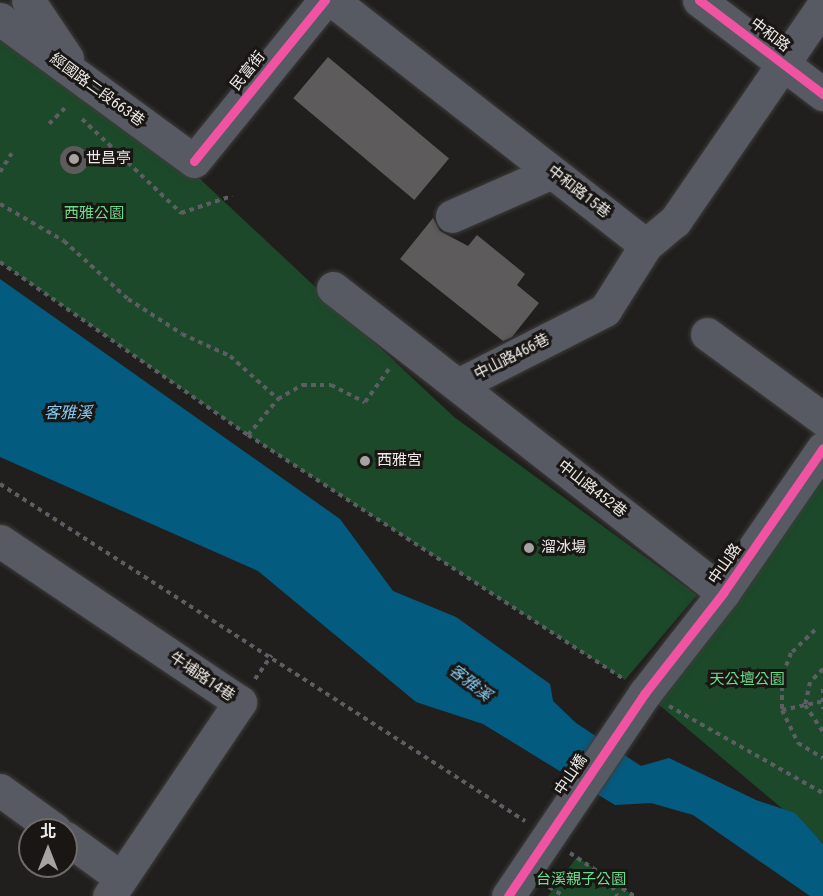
<!DOCTYPE html>
<meta charset="utf-8">
<style>
body{margin:0}
#map{position:relative;width:823px;height:896px;overflow:hidden;background:#211f1d;font-family:"Roboto Condensed","Noto Sans TC",sans-serif}
div>[style]{position:absolute}
[style*='--x']{left:calc(var(--x)*1px);top:calc(var(--y)*1px);width:calc(var(--w)*1px);rotate:calc(var(--a)*1deg)}
.green>*{inset:0;background:#1b4929}
.water>*{inset:0;background:#035c80}
.building>*{inset:0;background:#5d5b5b;transform-origin:0 0}
.round{border-radius:50%}
.path>*{height:4px;margin-top:-2px;transform-origin:0;background:repeating-linear-gradient(90deg,#5c5e64 0 4.5px,transparent 0 9px)}
.roads{filter:drop-shadow(0 0 2px #3d3c3a) drop-shadow(0 0 2px #3d3c3a)}
.minor>*{height:33px;margin:-16.5px;padding:0 16.5px;transform-origin:16.5px;border-radius:16.5px;background:#575963}
.cycleway>*{height:9px;margin:-4.5px;padding:0 4.5px;transform-origin:4.5px;border-radius:4.5px;background:#f153a3}
.dots>*{width:16px;height:16px;translate:-50% -50%;box-sizing:border-box;border:3px solid #191613;border-radius:50%}
span{translate:-50% -50%;white-space:nowrap;text-align:center;line-height:1.15;-webkit-text-stroke:6px #191613;paint-order:stroke}
.street-label{font-size:15px;color:#edebe9}
.poi-label{font-size:15px;color:#edebe9}
.left{translate:0 -50%;text-align:left}
.park-label{font-size:15px;color:#6bdc8c}
.water-label{font-size:16px;color:#85cdf6;font-style:italic}
.north{position:absolute;left:18px;top:818px;width:60px;height:60px;box-sizing:border-box;background:#191613;border:2px solid #6e6b69;border-radius:50%;rotate:0deg;font-size:16px;font-weight:700;line-height:24px;text-align:center;color:#edebe9}
.north::after{content:'';display:block;margin:auto;width:21px;height:27px;background:#a6a4a2;clip-path:polygon(50% 0,100% 100%,50% 72%,0 100%)}
</style>
<div id="map">
<div class="green">
<i style="clip-path:polygon(0 34px,182px 162px,454px 417px,697px 595px,625px 680px,248px 435px,0 262px)"></i>
<i style="clip-path:polygon(823px 448px,823px 843px,645px 693px)"></i>
<i style="clip-path:polygon(577px 857px,608px 878px,634px 896px,548px 896px)"></i>
</div>
<div class="water">
<i style="clip-path:polygon(0 279px,340px 519px,393px 591px,456px 617px,550px 684px,553px 701px,576px 723px,641px 766px,669px 758px,756px 800px,795px 813px,823px 844px,823px 896px,810px 896px,693px 815px,651px 803px,615px 805px,483px 724px,416px 702px,258px 571px,0 457px)"></i>
</div>
<div class="building">
<i style="left:328px;top:57px;width:158px;height:54px;rotate:40deg"></i>
<i class="round" style="left:60px;top:146px;width:28px;height:28px"></i>
<i style="clip-path:polygon(433px 218px,440px 231px,468px 246px,477px 235px,525px 274px,517px 285px,539px 303px,512px 337px,503px 341px,400px 259px)"></i>
</div>
<div class="path">
<i style="--x:82;--y:119;--w:137;--a:43.5"></i>
<i style="--x:181;--y:213;--w:54;--a:-18.4"></i>
<i style="--x:49;--y:124;--w:27;--a:-45"></i>
<i style="--x:0;--y:172;--w:22;--a:-58"></i>
<i style="--x:0;--y:204;--w:74;--a:30"></i>
<i style="--x:64;--y:241;--w:86;--a:42.2"></i>
<i style="--x:128;--y:299;--w:64;--a:32.9"></i>
<i style="--x:182;--y:334;--w:53;--a:24.6"></i>
<i style="--x:230;--y:356;--w:64;--a:41.9"></i>
<i style="--x:0;--y:262;--w:302;--a:34.9"></i>
<i style="--x:248;--y:435;--w:446;--a:33"></i>
<i style="--x:248;--y:435;--w:47;--a:-50.2"></i>
<i style="--x:278;--y:399;--w:28;--a:-30"></i>
<i style="--x:302;--y:385;--w:29;--a:0"></i>
<i style="--x:331;--y:385;--w:38;--a:27"></i>
<i style="--x:365;--y:402;--w:41;--a:-54"></i>
<i style="--x:0;--y:484;--w:624;--a:32.7"></i>
<i style="--x:815;--y:630;--w:33;--a:136"></i>
<i style="--x:791;--y:653;--w:26;--a:111"></i>
<i style="--x:782;--y:677;--w:33;--a:90"></i>
<i style="--x:782;--y:710;--w:37;--a:64"></i>
<i style="--x:798;--y:743;--w:29;--a:31"></i>
<i style="--x:823;--y:669;--w:18;--a:135"></i>
<i style="--x:810;--y:682;--w:24;--a:102"></i>
<i style="--x:805;--y:705;--w:32;--a:56"></i>
<i style="--x:255;--y:679;--w:29;--a:-55"></i>
<i style="--x:823;--y:689;--w:20;--a:90"></i>
<i style="--x:669;--y:706;--w:177;--a:29.5"></i>
<i style="--x:782;--y:710;--w:40;--a:-12"></i>
<i style="--x:570;--y:853;--w:77;--a:33.9"></i>
<i style="--x:608;--y:878;--w:20;--a:63"></i>
<i style="--x:549;--y:887;--w:17;--a:31"></i>
</div>
<div class="roads">
<div class="minor">
<i style="--x:28;--y:0;--w:70;--a:56.1"></i>
<i style="--x:332;--y:0;--w:398;--a:38"></i>
<i style="--x:699;--y:0;--w:156;--a:37.2"></i>
<i style="--x:0;--y:19;--w:240;--a:36.2"></i>
<i style="--x:194;--y:161;--w:208;--a:-50.9"></i>
<i style="--x:452;--y:216;--w:109;--a:-23.7"></i>
<i style="--x:333;--y:288;--w:495;--a:38"></i>
<i style="--x:707;--y:334;--w:144;--a:36.2"></i>
<i style="--x:460;--y:384;--w:163;--a:-27"></i>
<i style="--x:605;--y:310;--w:77;--a:-57.8"></i>
<i style="--x:646;--y:245;--w:38;--a:-40"></i>
<i style="--x:675;--y:221;--w:261;--a:-55.5"></i>
<i style="--x:0;--y:541;--w:289;--a:33.9"></i>
<i style="--x:240;--y:702;--w:234;--a:124"></i>
<i style="--x:0;--y:790;--w:68;--a:36"></i>
<i style="--x:66;--y:838;--w:68;--a:36"></i>
<i style="--x:508;--y:896;--w:245;--a:-56"></i>
<i style="--x:645;--y:693;--w:127;--a:-52"></i>
<i style="--x:723;--y:593;--w:176;--a:-55.4"></i>
</div>
</div>
<div class="cycleway">
<i style="--x:699;--y:0;--w:156;--a:37.2"></i>
<i style="--x:194;--y:161;--w:208;--a:-50.9"></i>
<i style="--x:508;--y:896;--w:245;--a:-56"></i>
<i style="--x:645;--y:693;--w:127;--a:-52"></i>
<i style="--x:723;--y:593;--w:176;--a:-55.4"></i>
</div>
<div class="dots">
<i style="left:74px;top:159px;background:#a6a4a2"></i>
<i style="left:365px;top:461px;background:#a6a4a2"></i>
<i style="left:529px;top:548px;background:#a6a4a2"></i>
</div>
<div class="street-label">
<span style="left:770px;top:35px;rotate:37deg">中和路</span>
<span style="left:248px;top:71px;rotate:-51deg">民富街</span>
<span style="left:97px;top:90px;rotate:36deg">經國路二段663巷</span>
<span style="left:579px;top:192px;rotate:38deg">中和路15巷</span>
<span style="left:512px;top:357px;rotate:-27deg">中山路466巷</span>
<span style="left:592px;top:489px;rotate:38deg">中山路452巷</span>
<span style="left:725px;top:564px;rotate:-55deg">中山路</span>
<span style="left:202px;top:677px;rotate:34deg">牛埔路14巷</span>
<span style="left:571px;top:775px;rotate:-56deg">中山橋</span>
</div>
<div class="poi-label">
<span class="left" style="left:86px;top:159px">世昌亭</span>
<span class="left" style="left:377px;top:461px">西雅宮</span>
<span class="left" style="left:541px;top:548px">溜冰場</span>
</div>
<div class="park-label">
<span style="left:94px;top:214px">西雅公園</span>
<span style="left:747px;top:680px">天公壇公園</span>
<span style="left:581px;top:880px">台溪親子公園</span>
</div>
<div class="water-label">
<span style="left:68px;top:413px">客雅溪</span>
<span style="left:470px;top:683px;rotate:38deg">客雅溪</span>
</div>
<div class="north">北</div>
</div>
